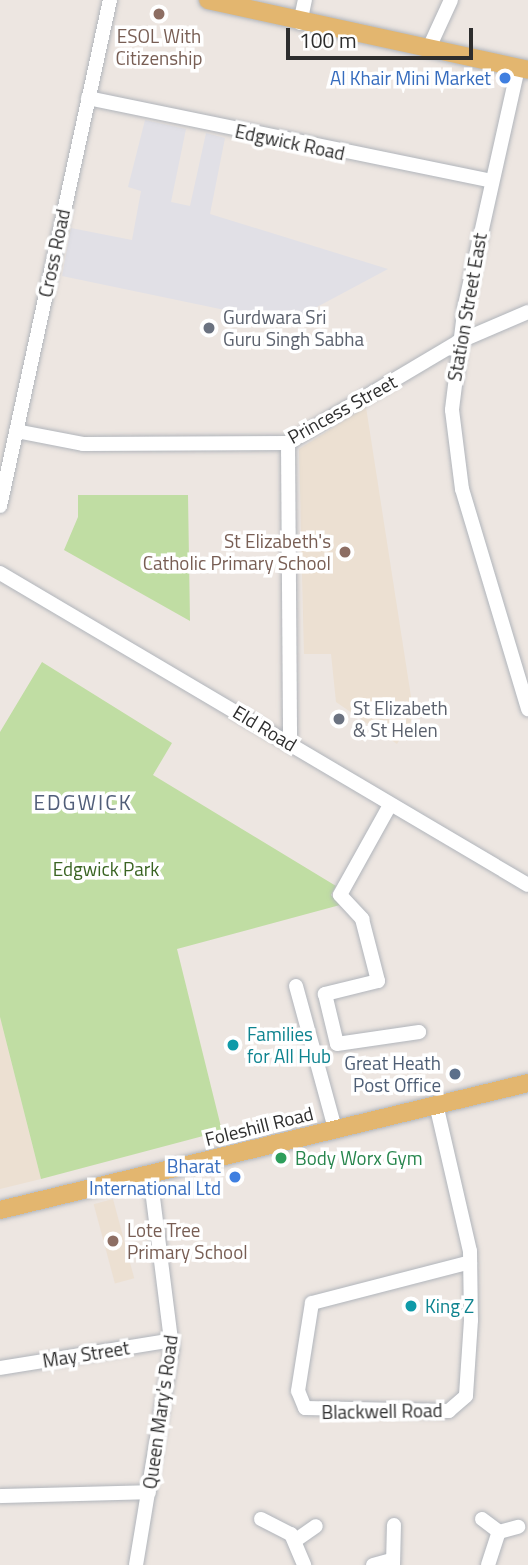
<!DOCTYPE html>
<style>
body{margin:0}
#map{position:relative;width:528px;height:1565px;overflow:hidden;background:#ede6e1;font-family:"Titillium Web",sans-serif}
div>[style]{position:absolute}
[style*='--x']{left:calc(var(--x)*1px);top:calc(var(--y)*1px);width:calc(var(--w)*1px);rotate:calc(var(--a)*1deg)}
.industrial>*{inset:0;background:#e1e0e6}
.education>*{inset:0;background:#ece0d2;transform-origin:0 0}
.green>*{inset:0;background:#c0dda3}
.roads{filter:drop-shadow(0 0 2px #b1b5bb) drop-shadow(0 0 2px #b1b5bb)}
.minor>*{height:14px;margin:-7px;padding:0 7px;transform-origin:7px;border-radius:7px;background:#fff}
.major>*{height:18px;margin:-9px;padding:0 9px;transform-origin:9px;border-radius:9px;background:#e3b66f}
.dots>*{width:19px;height:19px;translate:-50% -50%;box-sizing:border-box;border:4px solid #fff;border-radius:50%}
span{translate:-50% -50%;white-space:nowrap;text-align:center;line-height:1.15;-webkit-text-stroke:7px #fff;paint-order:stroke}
.education-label{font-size:19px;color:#785e54}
.right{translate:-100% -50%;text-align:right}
.left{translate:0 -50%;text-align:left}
.shop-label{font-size:19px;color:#366cbe}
.street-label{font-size:19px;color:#2d2d2d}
.worship-label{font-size:19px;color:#5b616d}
.park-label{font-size:19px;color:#3a6423}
.culture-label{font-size:19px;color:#0d838f}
.service-label{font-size:19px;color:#4e5e75}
.leisure-label{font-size:19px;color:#27864d}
.neighbourhood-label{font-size:21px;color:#515e79;letter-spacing:2px}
.scale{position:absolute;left:286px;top:28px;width:187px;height:32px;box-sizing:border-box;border:4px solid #2d2d2d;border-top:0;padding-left:9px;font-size:21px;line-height:24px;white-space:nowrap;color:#2d2d2d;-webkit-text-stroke:5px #fff;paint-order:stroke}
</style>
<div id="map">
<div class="industrial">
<i style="clip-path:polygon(145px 120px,186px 129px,171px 202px,190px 206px,206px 133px,225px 138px,210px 214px,388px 269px,287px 323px,62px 276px,71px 228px,132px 240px,141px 191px,128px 187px)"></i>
</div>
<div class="education">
<i style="clip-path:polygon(366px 407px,414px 716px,397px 744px,336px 702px,331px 654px,304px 654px,299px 449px)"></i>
<i style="clip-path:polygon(0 1017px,41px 1179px,0 1189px)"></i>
<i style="left:113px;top:1199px;width:82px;height:20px;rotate:75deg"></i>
</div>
<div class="green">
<i style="clip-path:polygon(78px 495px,188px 495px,190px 621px,64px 550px,78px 517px)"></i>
<i style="clip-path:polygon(42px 662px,172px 743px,153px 775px,336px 886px,331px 895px,340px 905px,177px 949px,222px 1131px,41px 1179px,0 1017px,0 732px)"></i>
</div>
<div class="roads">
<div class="minor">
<i style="--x:300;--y:23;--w:24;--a:-78"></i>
<i style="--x:428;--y:50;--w:55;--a:-65.3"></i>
<i style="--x:518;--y:68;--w:243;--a:102.6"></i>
<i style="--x:465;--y:305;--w:106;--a:97.1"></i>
<i style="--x:452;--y:410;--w:80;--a:82.8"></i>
<i style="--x:462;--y:489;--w:230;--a:73.3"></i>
<i style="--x:88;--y:98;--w:412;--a:11.6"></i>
<i style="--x:16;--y:431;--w:68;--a:11"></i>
<i style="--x:83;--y:444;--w:205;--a:-0.3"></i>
<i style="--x:288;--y:443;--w:198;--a:-30.7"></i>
<i style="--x:458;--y:342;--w:76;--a:-23.2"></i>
<i style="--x:288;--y:443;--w:300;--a:89.6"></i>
<i style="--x:0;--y:506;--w:518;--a:-77.74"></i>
<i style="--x:0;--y:573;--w:613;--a:30.58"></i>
<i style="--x:390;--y:805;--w:103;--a:119.1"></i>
<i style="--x:340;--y:895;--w:33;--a:47"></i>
<i style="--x:362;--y:919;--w:64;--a:75.5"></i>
<i style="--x:378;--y:981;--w:55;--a:166.2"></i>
<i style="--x:325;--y:994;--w:51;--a:76.5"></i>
<i style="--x:337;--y:1044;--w:83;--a:-8.3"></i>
<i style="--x:296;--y:986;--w:148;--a:74.7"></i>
<i style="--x:436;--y:1104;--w:151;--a:77"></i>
<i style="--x:470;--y:1251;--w:69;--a:89.2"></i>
<i style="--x:471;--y:1320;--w:76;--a:93.8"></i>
<i style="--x:466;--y:1396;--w:23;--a:139"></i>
<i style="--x:449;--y:1411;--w:144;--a:-178.8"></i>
<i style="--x:305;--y:1408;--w:18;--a:-112"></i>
<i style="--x:298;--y:1391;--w:89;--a:-81"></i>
<i style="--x:312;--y:1303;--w:163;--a:-14.5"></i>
<i style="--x:0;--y:1368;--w:174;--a:-9.2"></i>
<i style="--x:0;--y:1496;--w:149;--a:-1.5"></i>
<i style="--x:261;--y:1519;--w:34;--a:27"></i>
<i style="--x:291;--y:1534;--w:34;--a:67"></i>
<i style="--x:482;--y:1519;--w:21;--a:37"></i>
<i style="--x:499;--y:1532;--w:20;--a:-15"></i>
<i style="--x:296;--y:1540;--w:24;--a:-35"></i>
<i style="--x:136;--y:1565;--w:220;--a:-80.6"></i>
<i style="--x:172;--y:1348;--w:175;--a:-97.2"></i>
<i style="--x:373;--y:1565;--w:20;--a:-15"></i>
<i style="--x:393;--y:1565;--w:40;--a:-88.6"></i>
<i style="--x:488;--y:1565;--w:35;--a:-72"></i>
</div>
<div class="major">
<i style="--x:208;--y:0;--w:328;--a:12.3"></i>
<i style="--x:0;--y:1210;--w:543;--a:-13.52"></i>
</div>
</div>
<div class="dots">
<i style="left:159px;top:14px;background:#8d6e63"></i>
<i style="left:505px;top:78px;background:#3f7fe0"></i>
<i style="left:209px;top:328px;background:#6b7280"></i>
<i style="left:345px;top:552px;background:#8d6e63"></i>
<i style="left:339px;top:719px;background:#6b7280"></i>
<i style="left:233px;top:1045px;background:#0f9aa8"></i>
<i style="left:455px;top:1074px;background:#5c6f8a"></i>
<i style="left:281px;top:1158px;background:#2e9e5b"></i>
<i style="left:235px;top:1177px;background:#3f7fe0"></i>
<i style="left:113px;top:1241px;background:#8d6e63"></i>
<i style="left:411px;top:1306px;background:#0f9aa8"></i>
</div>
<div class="education-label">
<span style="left:159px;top:47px">ESOL With<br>Citizenship</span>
<span class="right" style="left:331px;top:552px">St Elizabeth's<br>Catholic Primary School</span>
<span class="left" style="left:127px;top:1241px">Lote Tree<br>Primary School</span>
</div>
<div class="shop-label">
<span class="right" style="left:491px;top:78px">Al Khair Mini Market</span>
<span class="right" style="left:221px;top:1177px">Bharat<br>International Ltd</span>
</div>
<div class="street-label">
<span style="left:290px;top:142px;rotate:12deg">Edgwick Road</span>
<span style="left:54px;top:253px;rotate:-78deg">Cross Road</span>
<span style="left:467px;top:307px;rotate:-80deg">Station Street East</span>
<span style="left:342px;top:409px;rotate:-29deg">Princess Street</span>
<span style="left:265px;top:728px;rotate:31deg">Eld Road</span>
<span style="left:259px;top:1126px;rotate:-14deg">Foleshill Road</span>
<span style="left:86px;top:1354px;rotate:-9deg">May Street</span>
<span style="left:382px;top:1411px;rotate:-1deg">Blackwell Road</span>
<span style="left:160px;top:1412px;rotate:-82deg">Queen Mary's Road</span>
</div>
<div class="worship-label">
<span class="left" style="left:223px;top:328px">Gurdwara Sri<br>Guru Singh Sabha</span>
<span class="left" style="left:353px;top:719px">St Elizabeth<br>&amp; St Helen</span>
</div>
<div class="park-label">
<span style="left:106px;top:869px">Edgwick Park</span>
</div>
<div class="culture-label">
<span class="left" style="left:247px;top:1045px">Families<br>for All Hub</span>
<span class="left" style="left:425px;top:1306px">King Z</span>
</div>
<div class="service-label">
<span class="right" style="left:441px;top:1074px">Great Heath<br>Post Office</span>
</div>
<div class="leisure-label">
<span class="left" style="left:295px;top:1158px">Body Worx Gym</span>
</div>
<div class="neighbourhood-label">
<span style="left:83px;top:802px">EDGWICK</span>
</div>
<div class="scale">100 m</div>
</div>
